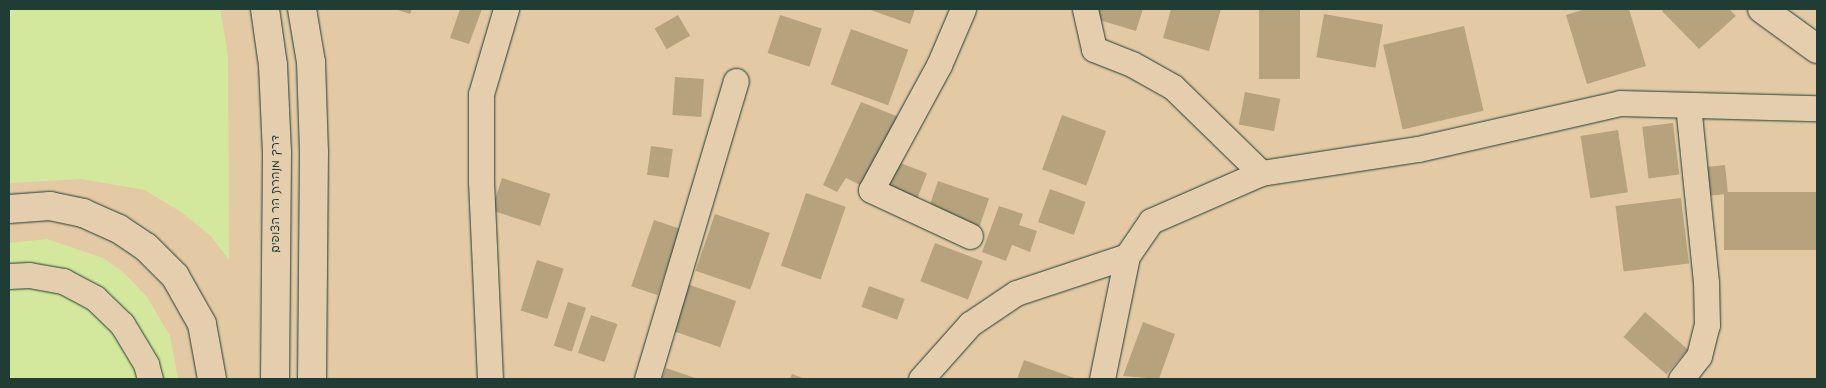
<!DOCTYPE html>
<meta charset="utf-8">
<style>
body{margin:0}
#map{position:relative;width:1826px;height:388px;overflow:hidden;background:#e3caa5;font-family:"Shantell Sans","Playpen Sans Hebrew",sans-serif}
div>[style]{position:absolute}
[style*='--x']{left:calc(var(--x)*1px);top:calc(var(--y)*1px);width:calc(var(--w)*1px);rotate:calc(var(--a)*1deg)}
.green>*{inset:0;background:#d3e89c}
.building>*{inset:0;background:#b6a37e;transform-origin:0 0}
.roads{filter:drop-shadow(0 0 1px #1f3d34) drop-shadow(0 0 1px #1f3d34)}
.street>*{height:25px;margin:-12.5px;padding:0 12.5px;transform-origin:12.5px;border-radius:12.5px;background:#e4cead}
.secondary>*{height:28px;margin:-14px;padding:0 14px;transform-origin:14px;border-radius:14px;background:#e4cead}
.highway>*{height:28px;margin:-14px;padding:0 14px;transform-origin:14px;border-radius:14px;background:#e4cead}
span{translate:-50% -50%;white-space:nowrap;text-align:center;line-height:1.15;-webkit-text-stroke:4.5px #e4cead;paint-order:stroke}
.street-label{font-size:12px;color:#1f3d34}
.frame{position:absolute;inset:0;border:10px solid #1f3d34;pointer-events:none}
</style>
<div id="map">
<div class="green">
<i style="clip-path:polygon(9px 9px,220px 9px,228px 56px,229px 260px,211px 236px,181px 212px,145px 190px,81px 179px,9px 183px)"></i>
<i style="clip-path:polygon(47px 239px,103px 258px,124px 273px,147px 297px,170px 336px,178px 379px,9px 379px,9px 243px)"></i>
</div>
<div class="building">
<i style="clip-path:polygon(395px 9px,412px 9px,410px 14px)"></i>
<i style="clip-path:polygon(460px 9px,482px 9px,469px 44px,450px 38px)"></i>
<i style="clip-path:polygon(868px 9px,915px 9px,910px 24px)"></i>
<i style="clip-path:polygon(1088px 9px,1143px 9px,1136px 31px,1086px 16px)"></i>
<i style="clip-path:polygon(1171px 9px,1221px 9px,1209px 51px,1163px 38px)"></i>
<i style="left:1259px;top:9px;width:41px;height:70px"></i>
<i style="clip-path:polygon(1585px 9px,1629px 9px,1646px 66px,1587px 84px,1566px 15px)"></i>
<i style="clip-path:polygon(1665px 9px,1729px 9px,1736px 16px,1699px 49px,1662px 11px)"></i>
<i style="left:1324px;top:14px;width:60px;height:44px;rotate:10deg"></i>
<i style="left:678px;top:15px;width:24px;height:27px;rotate:60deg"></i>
<i style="left:780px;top:15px;width:44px;height:40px;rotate:18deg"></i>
<i style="left:1464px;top:26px;width:87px;height:83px;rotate:77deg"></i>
<i style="left:851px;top:29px;width:61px;height:59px;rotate:20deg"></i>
<i style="left:675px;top:77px;width:29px;height:38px;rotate:4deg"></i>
<i style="left:1245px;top:92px;width:36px;height:33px;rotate:11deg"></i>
<i style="clip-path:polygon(861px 102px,904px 119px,866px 188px,846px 178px,837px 192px,823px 185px)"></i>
<i style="left:1062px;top:115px;width:47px;height:58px;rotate:20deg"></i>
<i style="left:1673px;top:123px;width:52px;height:31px;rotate:83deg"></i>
<i style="left:1618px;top:130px;width:63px;height:38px;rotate:81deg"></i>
<i style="left:651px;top:146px;width:22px;height:29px;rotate:8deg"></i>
<i style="left:885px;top:157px;width:45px;height:33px;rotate:21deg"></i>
<i style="left:1725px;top:165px;width:29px;height:19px;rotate:84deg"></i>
<i style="left:502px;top:178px;width:51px;height:34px;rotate:18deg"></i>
<i style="left:938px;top:181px;width:54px;height:34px;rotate:19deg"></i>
<i style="left:1050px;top:189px;width:38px;height:35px;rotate:20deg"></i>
<i style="left:1817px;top:192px;width:58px;height:93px;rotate:90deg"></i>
<i style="left:806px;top:193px;width:42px;height:77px;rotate:19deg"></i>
<i style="left:1681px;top:198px;width:66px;height:66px;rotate:83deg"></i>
<i style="clip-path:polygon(999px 206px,1023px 214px,1019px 225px,1037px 231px,1030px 252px,1012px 245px,1006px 261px,982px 252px)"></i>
<i style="left:715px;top:214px;width:58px;height:60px;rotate:19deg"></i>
<i style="left:654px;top:220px;width:28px;height:70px;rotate:19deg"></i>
<i style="left:935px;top:243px;width:51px;height:41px;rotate:21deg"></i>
<i style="left:537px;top:260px;width:28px;height:53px;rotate:18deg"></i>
<i style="left:687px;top:284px;width:52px;height:49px;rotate:19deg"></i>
<i style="left:869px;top:286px;width:38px;height:22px;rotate:20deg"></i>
<i style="left:568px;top:302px;width:19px;height:46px;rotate:18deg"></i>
<i style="left:1645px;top:312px;width:57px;height:33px;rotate:41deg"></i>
<i style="left:591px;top:315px;width:28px;height:40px;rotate:19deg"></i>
<i style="clip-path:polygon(1143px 322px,1175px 334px,1159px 379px,1123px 376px)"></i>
<i style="clip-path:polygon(1024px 360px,1077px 379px,1017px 379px)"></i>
<i style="clip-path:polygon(666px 368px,698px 379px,662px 379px)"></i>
<i style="clip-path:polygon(792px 374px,805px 379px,790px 379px)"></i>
</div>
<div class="roads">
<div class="street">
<i style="--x:963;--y:9;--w:61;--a:113.2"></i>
<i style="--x:939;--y:65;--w:142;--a:118.5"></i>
<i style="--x:871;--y:190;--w:109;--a:24.9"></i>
<i style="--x:1085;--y:9;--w:41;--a:77.3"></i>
<i style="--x:1094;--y:49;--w:41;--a:21.5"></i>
<i style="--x:1132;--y:64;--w:47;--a:29.3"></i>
<i style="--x:1173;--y:87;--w:123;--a:44.3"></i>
<i style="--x:9;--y:276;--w:20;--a:-3"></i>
<i style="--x:29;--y:275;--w:35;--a:10"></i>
<i style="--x:63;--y:281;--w:36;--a:28"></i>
<i style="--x:95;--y:298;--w:37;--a:44"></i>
<i style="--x:122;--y:324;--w:47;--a:59"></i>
<i style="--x:146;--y:364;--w:16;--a:75"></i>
<i style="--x:490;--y:379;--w:198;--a:-92.6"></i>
<i style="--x:481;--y:181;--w:87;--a:-90"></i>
<i style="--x:481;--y:94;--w:89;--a:-73.6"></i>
<i style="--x:647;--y:379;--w:311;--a:-73.4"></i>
<i style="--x:921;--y:379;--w:74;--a:-48.3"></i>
<i style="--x:970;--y:324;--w:55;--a:-34"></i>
<i style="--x:1016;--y:293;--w:117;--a:-18.4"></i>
<i style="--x:1102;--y:379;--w:126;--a:-78.5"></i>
<i style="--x:1127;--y:256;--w:42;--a:-55.6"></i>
<i style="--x:1151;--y:221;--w:120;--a:-23.6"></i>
<i style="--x:1261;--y:173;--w:159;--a:-8.7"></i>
<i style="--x:1418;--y:149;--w:207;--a:-12.8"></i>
<i style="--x:1620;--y:103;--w:197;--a:1.5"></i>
<i style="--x:1681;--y:379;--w:29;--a:-52"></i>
<i style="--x:1699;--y:356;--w:32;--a:-76"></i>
<i style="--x:1707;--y:325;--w:43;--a:-91.3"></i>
<i style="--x:1706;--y:282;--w:178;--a:-95.8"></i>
</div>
<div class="secondary">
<i style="--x:265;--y:9;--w:57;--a:81.9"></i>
<i style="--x:273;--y:65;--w:88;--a:87.4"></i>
<i style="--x:277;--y:153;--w:226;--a:90.5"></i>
<i style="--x:302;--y:9;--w:54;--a:80.4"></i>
<i style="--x:311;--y:62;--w:90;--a:88.1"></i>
<i style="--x:314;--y:152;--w:227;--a:90.5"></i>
<i style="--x:1762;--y:9;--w:68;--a:36"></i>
</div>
<div class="highway">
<i style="--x:9;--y:209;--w:41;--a:-4.2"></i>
<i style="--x:50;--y:206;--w:34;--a:12"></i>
<i style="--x:83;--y:213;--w:39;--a:24"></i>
<i style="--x:119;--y:229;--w:32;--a:34"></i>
<i style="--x:146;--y:247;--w:41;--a:45"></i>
<i style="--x:175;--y:276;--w:55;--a:60.6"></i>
<i style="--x:202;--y:324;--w:56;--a:79.7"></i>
</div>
</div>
<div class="street-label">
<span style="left:276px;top:194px;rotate:-90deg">דרך מנהרת הר הצופים</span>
</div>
<div class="frame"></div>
</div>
